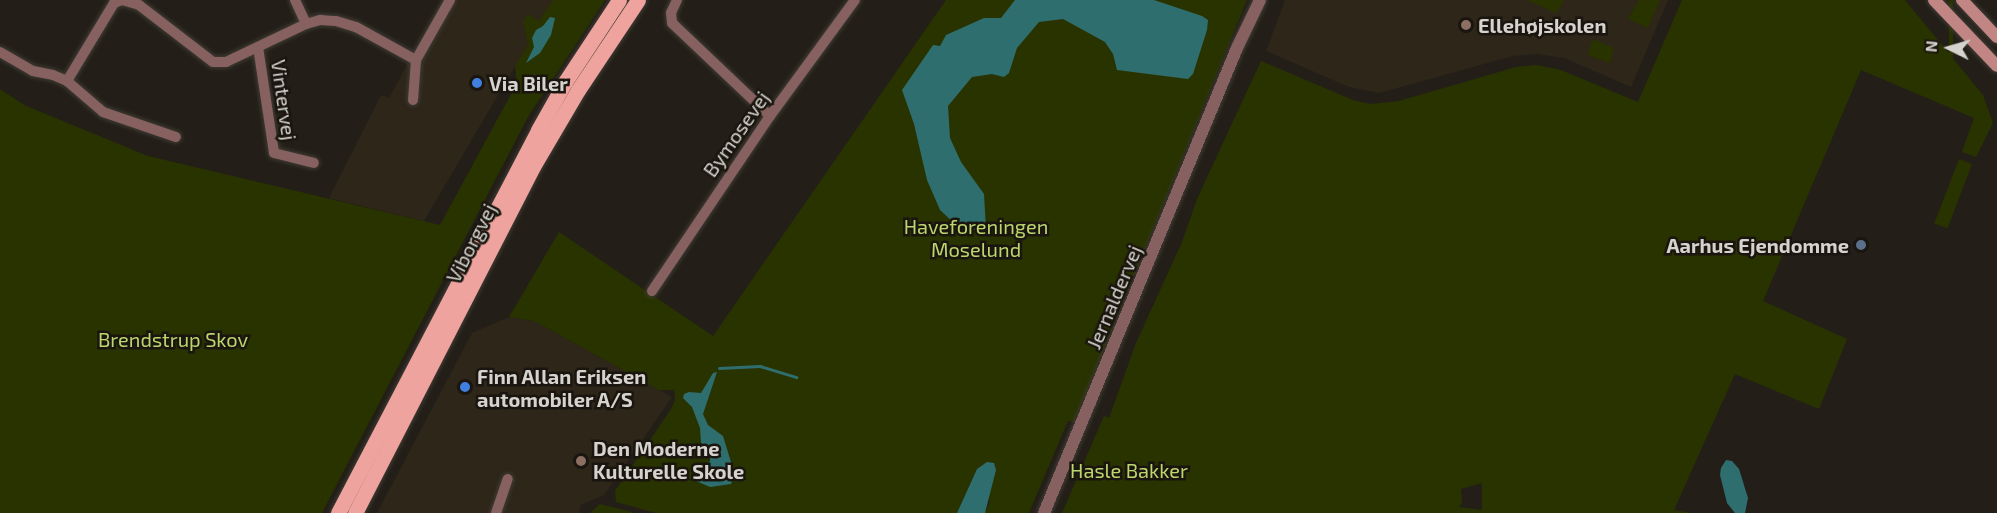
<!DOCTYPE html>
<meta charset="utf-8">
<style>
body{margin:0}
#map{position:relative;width:1997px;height:513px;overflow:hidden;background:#231f18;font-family:"Exo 2",sans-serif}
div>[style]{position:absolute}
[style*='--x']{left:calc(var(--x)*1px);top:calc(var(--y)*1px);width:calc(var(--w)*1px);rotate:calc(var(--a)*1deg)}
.built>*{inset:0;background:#2d2619}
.green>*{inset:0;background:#293300;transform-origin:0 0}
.water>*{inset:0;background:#2f6e6f}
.stream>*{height:3px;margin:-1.5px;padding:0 1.5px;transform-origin:1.5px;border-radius:1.5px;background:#2f6e6f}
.roads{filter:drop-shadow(0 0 2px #403c35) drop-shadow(0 0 2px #403c35)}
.minor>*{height:10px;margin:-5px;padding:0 5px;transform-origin:5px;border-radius:5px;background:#86615f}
.tertiary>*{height:12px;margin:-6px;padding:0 6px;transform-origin:6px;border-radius:6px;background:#86615f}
.secondary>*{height:12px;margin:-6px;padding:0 6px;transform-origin:6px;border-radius:6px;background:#c18683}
.primary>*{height:15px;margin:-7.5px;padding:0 7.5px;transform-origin:7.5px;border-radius:7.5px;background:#efa39e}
.dots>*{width:16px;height:16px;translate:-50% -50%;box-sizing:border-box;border:3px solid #1a160f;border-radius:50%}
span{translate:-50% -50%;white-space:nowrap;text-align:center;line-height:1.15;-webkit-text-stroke:5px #1a160f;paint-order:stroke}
.poi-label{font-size:20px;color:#d6d3ce;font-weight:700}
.left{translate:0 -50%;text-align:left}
.right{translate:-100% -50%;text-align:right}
.street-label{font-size:20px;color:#d6d3ce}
.park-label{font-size:20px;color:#bcd66b}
.north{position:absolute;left:1919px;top:18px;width:60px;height:60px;-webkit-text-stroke:4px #1a160f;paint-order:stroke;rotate:275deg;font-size:16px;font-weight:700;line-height:24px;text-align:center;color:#d6d3ce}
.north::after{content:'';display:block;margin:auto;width:21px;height:27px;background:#d6d3ce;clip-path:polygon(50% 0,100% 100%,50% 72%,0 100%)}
</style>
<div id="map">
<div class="built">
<i style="clip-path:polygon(442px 0,554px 0,424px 221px,329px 198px,381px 95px,389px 98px)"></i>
<i style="clip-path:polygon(1285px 0,1668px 0,1631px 87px,1564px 58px,1538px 54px,1513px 56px,1379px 93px,1349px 87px,1266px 51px)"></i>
<i style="clip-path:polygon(509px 317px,534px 321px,672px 397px,604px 495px,581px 505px,579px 513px,377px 513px,472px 333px)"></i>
</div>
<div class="green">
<i style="clip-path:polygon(553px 0,605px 0,528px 117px,322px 513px,0 513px,0 89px,24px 105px,148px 156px,440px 225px,517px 83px,515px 66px,528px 44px,523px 22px,528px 14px,539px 21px)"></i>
<i style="clip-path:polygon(946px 0,1247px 0,1074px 422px,1068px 421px,1029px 513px,985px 513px,990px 501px,977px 469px,957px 513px,656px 513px,616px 502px,615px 491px,671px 409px,675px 400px,674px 390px,659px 390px,534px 321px,509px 317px,559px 232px,713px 336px)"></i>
<i style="clip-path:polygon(1526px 0,1564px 0,1557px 13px)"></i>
<i style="clip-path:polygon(1639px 0,1660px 0,1648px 28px,1628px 19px)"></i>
<i style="clip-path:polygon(evenodd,1682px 0,1905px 0,1983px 95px,1993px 123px,1976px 157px,1962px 152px,1974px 118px,1861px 70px,1763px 301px,1847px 339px,1819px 409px,1735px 374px,1674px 510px,1691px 513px,1062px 513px,1104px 416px,1109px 418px,1136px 343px,1182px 242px,1197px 199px,1261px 61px,1353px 100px,1370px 104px,1399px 101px,1516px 67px,1537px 65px,1561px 70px,1638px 102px,1682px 0,1482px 483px,1482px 510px,1459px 507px,1462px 503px,1461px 489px,1482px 483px)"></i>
<i style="left:1949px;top:0;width:4px;height:69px"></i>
<i style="clip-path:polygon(1593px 39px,1614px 48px,1610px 63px,1587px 55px)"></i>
<i style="left:1959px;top:159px;width:14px;height:69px;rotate:21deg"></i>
<i style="clip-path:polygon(600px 504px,632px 512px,633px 513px,590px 513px)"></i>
</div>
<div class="water">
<i style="clip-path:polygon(1015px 0,1154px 0,1202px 16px,1208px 20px,1207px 30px,1193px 74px,1188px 79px,1117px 70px,1113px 54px,1105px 42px,1063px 19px,1039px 22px,1017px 48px,1009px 73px,1004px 77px,992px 74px,972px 77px,948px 106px,950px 138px,961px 162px,984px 194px,986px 229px,981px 232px,954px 223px,940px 210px,927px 180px,914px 124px,902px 90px,933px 45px,940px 46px,946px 35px,984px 18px,1001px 18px)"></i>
<i style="clip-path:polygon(550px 17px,555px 18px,551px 35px,540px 53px,526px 63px,534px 47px,532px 38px,536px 30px,543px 26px)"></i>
<i style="clip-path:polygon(717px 372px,703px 414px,708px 425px,723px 436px,735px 475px,731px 484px,710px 487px,696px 481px,694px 475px,710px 461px,711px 450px,701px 443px,700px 428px,692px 407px,683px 398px,684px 394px,689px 392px,701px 393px,713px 373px)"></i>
<i style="clip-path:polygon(1726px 460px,1732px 461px,1739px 469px,1748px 498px,1745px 513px,1735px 513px,1727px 503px,1720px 475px,1721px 468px)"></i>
<i style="clip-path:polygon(987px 462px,994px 463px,996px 470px,985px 513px,957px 513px,977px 469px)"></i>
</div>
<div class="stream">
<i style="--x:719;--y:368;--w:41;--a:-2.8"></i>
<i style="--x:760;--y:366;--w:38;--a:17"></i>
</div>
<div class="roads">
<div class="minor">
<i style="--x:295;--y:0;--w:26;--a:65"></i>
<i style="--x:677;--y:0;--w:14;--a:115"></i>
<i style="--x:671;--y:13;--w:10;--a:84"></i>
<i style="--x:672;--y:23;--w:135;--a:43.5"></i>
<i style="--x:258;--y:47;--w:107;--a:81.4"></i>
<i style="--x:274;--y:153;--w:41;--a:14"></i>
<i style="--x:0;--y:52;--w:38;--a:30"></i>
<i style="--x:33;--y:71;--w:20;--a:11"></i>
<i style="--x:53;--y:75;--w:15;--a:23"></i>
<i style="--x:67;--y:81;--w:48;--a:40.7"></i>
<i style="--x:103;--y:112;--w:77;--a:18.9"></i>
<i style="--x:67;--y:81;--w:91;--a:-58.9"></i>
<i style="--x:114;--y:3;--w:9;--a:-21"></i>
<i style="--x:122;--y:0;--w:18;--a:16"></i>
<i style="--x:139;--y:5;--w:93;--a:37.6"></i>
<i style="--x:213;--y:62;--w:13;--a:0"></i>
<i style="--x:226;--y:62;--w:89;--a:-25.4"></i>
<i style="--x:306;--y:24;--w:15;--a:-16"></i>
<i style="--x:320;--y:20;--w:16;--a:4"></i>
<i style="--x:336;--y:21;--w:21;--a:17"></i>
<i style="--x:356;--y:27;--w:68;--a:28.8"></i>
<i style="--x:413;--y:100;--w:40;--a:-85.7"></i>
<i style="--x:416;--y:60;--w:69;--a:-60.5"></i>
<i style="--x:652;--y:291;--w:211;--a:-56"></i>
<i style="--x:770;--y:116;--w:144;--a:-53.8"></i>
<i style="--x:496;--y:513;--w:36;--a:-71"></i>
</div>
<div class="tertiary">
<i style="--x:1044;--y:513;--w:503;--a:-67.46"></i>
<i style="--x:1237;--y:48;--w:53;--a:-64.4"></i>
</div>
<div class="secondary">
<i style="--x:1934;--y:0;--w:91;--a:46.3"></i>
<i style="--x:1962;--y:0;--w:51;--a:46.6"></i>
</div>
<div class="primary">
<i style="--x:338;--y:513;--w:432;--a:-62.4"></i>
<i style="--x:538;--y:130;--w:55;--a:-60.6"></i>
<i style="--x:565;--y:82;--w:98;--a:-56.6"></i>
<i style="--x:355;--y:513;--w:391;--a:-62.8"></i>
<i style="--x:534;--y:165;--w:87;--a:-59.6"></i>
<i style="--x:578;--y:90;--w:108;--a:-56.3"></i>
</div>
</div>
<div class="dots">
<i style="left:1466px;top:25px;background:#8d6e63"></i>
<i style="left:477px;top:83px;background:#3f7fe0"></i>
<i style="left:1861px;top:245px;background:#5c6f8a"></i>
<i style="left:465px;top:387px;background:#3f7fe0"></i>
<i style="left:581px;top:461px;background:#8d6e63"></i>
</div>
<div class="poi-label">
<span class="left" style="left:1478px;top:25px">Ellehøjskolen</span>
<span class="left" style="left:489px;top:83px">Via Biler</span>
<span class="right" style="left:1849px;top:245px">Aarhus Ejendomme</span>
<span class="left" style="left:477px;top:388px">Finn Allan Eriksen<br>automobiler A/S</span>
<span class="left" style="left:593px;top:460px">Den Moderne<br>Kulturelle Skole</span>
</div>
<div class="street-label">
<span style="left:284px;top:100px;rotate:82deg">Vintervej</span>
<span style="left:736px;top:134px;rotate:-55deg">Bymosevej</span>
<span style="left:471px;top:243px;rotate:-63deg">Viborgvej</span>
<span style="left:1114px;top:297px;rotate:-67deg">Jernaldervej</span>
</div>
<div class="park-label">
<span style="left:976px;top:238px">Haveforeningen<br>Moselund</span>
<span style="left:173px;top:339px">Brendstrup Skov</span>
<span style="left:1129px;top:470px">Hasle Bakker</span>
</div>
<div class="north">N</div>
</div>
